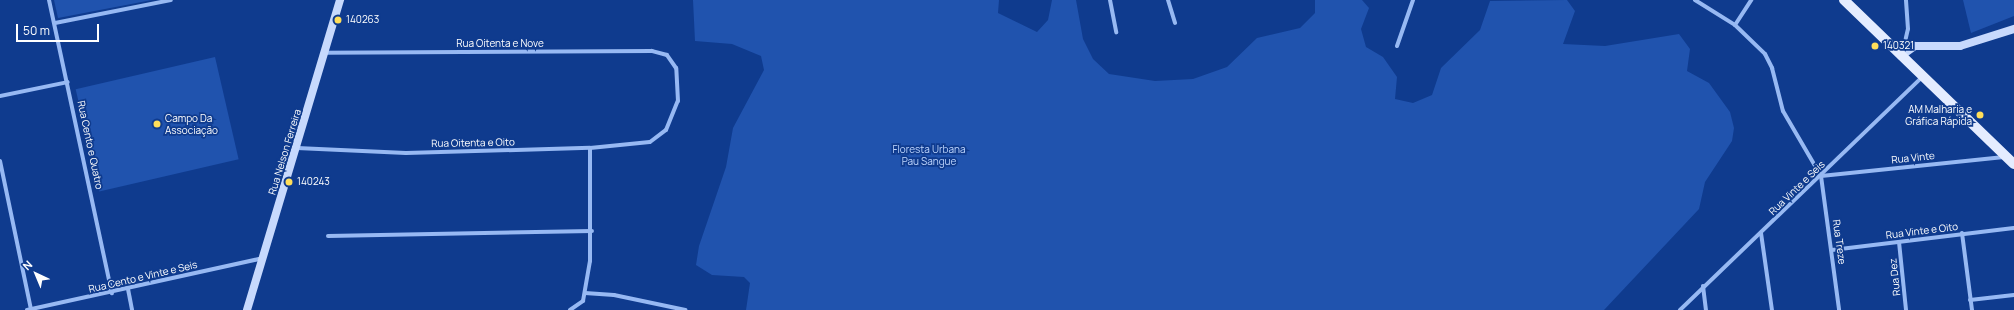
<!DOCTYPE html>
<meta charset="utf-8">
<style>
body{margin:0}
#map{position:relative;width:2014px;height:310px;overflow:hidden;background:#0f3b8e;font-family:Manrope,sans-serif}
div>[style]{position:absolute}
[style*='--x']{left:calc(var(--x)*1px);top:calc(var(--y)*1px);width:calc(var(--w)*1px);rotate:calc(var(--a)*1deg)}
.green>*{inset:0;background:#2053ae;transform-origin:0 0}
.street>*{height:4px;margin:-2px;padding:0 2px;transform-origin:2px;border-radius:2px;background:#97b9f3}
.secondary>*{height:8px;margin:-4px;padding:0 4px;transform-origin:4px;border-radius:4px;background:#c7d9fd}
.primary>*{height:10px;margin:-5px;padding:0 5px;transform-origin:5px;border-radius:5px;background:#e4ecff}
.dots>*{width:11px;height:11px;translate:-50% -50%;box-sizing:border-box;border:2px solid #0f3b8e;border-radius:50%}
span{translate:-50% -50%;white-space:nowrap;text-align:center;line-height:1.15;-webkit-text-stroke:3.5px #0f3b8e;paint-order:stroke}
.poi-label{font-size:10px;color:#fff}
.left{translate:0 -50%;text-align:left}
.right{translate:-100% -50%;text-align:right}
.street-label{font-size:10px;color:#fff}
.park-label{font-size:10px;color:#bfd6fe}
.north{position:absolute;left:16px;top:254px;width:40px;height:40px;-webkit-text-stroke:3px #0f3b8e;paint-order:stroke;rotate:316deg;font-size:11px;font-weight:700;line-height:16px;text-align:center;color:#fff}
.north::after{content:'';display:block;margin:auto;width:14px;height:18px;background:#fff;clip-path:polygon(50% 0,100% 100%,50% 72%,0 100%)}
.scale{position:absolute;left:16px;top:24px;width:83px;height:18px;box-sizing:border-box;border:2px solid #fff;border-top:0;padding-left:5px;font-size:12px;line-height:14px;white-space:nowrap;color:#fff;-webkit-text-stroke:3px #0f3b8e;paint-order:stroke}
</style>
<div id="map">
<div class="green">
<i style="clip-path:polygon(54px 0,152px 0,58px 18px)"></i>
<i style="clip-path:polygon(693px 0,999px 0,998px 13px,1037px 32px,1048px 20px,1052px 0,1076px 0,1083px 39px,1093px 59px,1109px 74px,1155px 81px,1193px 79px,1227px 67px,1257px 38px,1300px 28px,1315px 13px,1315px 0,1362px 0,1369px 8px,1361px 29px,1366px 47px,1383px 57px,1397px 77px,1395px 99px,1413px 103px,1432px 95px,1441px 68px,1480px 30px,1490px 1px,1567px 0,1575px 11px,1563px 44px,1605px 46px,1679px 34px,1690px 49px,1687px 71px,1709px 83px,1730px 112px,1734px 128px,1732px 141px,1705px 182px,1699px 209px,1604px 310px,746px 310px,750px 283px,744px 277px,712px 275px,696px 265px,699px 246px,726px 167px,733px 128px,764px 70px,761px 56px,732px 44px,695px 41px)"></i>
<i style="clip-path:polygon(1963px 0,2014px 0,2014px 16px,1971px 33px)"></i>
<i style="left:215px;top:57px;width:105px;height:143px;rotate:77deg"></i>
</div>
<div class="street">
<i style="--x:49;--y:0;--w:300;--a:77.9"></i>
<i style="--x:1110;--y:0;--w:33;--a:79"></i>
<i style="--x:1168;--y:0;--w:24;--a:73"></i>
<i style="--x:1695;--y:0;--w:47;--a:32"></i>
<i style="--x:1735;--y:25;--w:42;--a:44"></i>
<i style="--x:1765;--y:54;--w:16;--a:63"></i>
<i style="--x:1772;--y:68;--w:44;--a:75.7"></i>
<i style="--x:1783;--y:111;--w:75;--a:59.7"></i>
<i style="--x:1821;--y:176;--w:135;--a:82.3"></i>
<i style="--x:55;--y:23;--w:118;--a:-11.2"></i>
<i style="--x:1735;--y:25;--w:30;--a:-57"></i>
<i style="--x:1397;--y:46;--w:49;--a:-70.8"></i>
<i style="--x:1898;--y:52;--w:8;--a:-45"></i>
<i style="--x:1904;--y:46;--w:17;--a:-77"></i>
<i style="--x:1908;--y:29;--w:29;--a:-94"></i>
<i style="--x:0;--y:96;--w:69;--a:-11.6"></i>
<i style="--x:297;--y:148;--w:109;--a:2.6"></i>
<i style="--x:406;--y:153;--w:184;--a:-1.6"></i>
<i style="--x:590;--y:148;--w:60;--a:-5.7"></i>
<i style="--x:650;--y:142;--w:20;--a:-37"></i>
<i style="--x:666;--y:130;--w:31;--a:-68"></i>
<i style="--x:678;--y:101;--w:33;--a:-93"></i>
<i style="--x:676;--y:68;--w:16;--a:-125"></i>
<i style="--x:667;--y:55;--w:16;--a:-165"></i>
<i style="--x:652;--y:51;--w:328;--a:179.7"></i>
<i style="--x:0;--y:161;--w:151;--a:78.2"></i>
<i style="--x:1821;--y:176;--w:184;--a:-5.9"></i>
<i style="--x:1761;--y:233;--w:78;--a:81.9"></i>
<i style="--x:1962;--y:233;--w:78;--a:82.6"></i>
<i style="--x:328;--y:236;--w:264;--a:-1.1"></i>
<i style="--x:1899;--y:242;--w:68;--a:84.1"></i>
<i style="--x:1832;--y:250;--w:183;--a:-6.9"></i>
<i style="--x:1703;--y:286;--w:24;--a:83"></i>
<i style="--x:128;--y:289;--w:21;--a:79"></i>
<i style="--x:585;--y:293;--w:29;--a:4"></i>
<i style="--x:614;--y:295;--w:73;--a:11.9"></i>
<i style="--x:1970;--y:300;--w:44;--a:-6.5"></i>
<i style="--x:27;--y:310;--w:242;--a:-12.4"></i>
<i style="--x:570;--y:310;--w:16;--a:-35"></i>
<i style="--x:583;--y:301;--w:41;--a:-80.1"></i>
<i style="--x:590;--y:261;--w:113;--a:-90"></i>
<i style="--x:1680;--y:310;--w:337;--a:-43.9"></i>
</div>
<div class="secondary">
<i style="--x:1901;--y:56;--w:17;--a:-36"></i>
<i style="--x:1915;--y:46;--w:45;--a:0"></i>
<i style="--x:1960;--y:46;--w:57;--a:-17.5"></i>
<i style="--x:247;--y:310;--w:324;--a:-73.3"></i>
</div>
<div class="primary">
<i style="--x:1844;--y:0;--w:236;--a:44"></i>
</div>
<div class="dots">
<i style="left:338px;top:20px;background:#ffde5a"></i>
<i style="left:1875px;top:46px;background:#ffde5a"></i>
<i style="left:1980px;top:115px;background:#ffde5a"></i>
<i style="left:157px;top:124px;background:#ffde5a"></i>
<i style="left:289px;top:182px;background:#ffde5a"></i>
</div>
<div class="poi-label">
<span class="left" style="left:346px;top:20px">140263</span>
<span class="left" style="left:1883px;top:46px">140321</span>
<span class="right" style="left:1972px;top:115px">AM Malharia e<br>Gráfica Rápida</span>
<span class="left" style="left:165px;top:124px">Campo Da<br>Associação</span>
<span class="left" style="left:297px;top:182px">140243</span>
</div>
<div class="street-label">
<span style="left:500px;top:44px">Rua Oitenta e Nove</span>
<span style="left:473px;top:143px;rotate:-1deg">Rua Oitenta e Oito</span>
<span style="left:90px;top:145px;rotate:78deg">Rua Cento e Quatro</span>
<span style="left:285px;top:152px;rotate:-73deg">Rua Nelson Ferreira</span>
<span style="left:1913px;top:158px;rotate:-6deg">Rua Vinte</span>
<span style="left:1797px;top:188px;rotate:-44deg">Rua Vinte e Seis</span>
<span style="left:1922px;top:231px;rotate:-7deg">Rua Vinte e Oito</span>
<span style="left:1839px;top:242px;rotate:82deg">Rua Treze</span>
<span style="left:143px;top:277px;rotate:-13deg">Rua Cento e Vinte e Seis</span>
<span style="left:1895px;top:277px;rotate:-96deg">Rua Dez</span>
</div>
<div class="park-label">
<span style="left:929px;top:155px">Floresta Urbana<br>Pau Sangue</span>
</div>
<div class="north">N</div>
<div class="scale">50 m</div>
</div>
